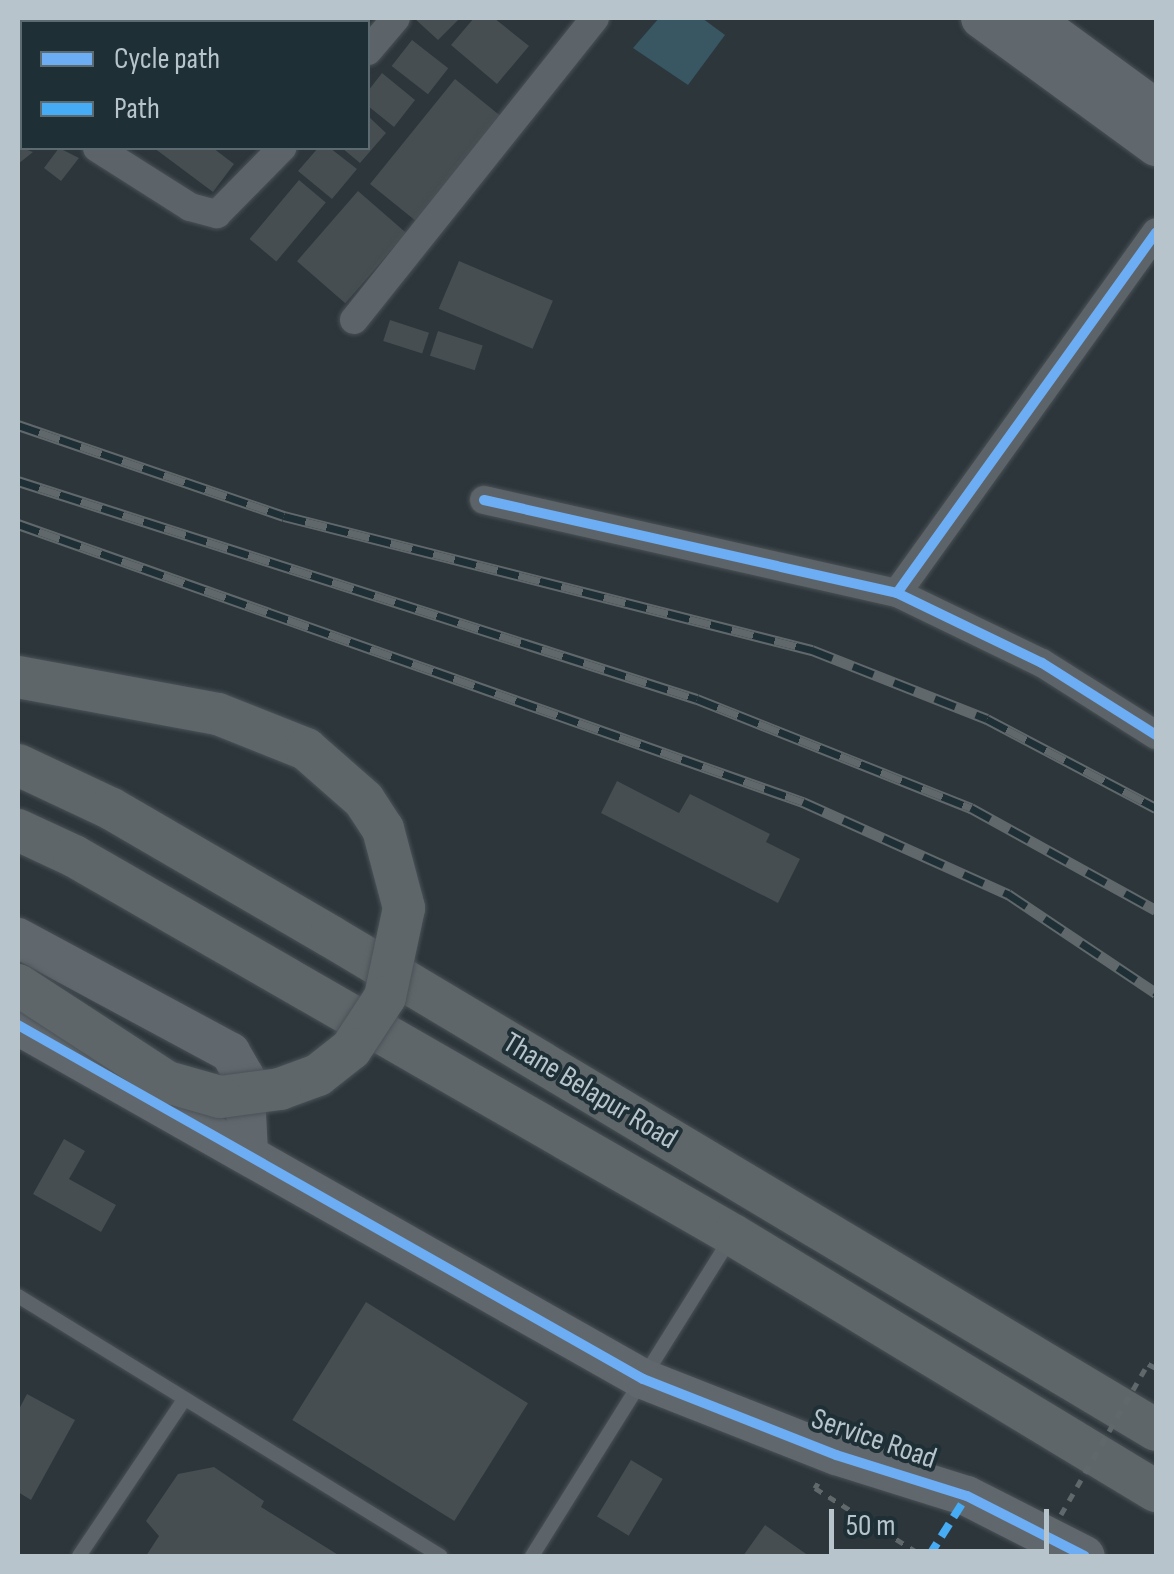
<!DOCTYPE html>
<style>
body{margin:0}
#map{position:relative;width:1174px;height:1574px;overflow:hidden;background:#2c363b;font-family:"Sofia Sans Condensed",sans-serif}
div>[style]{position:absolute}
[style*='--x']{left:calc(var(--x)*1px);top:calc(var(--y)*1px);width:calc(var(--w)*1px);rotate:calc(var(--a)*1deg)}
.water>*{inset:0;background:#395663}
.building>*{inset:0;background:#464e52;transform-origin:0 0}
.path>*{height:5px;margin-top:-2.5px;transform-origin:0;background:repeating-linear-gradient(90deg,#60686b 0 8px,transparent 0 16px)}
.roads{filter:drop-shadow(0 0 2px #4a5155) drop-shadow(0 0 2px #4a5155)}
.lane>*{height:14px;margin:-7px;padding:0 7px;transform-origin:7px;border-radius:7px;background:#5d6469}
.street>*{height:28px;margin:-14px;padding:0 14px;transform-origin:14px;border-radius:14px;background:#5d6469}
.secondary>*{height:40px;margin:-20px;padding:0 20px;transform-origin:20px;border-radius:20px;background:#61686d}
.primary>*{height:42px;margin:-21px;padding:0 21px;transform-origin:21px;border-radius:21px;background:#5f666a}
.rail>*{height:11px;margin-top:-5.5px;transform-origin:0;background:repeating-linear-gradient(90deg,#1f2f36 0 22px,#61686c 0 44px);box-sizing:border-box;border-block:2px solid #61686c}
.path-bridge>*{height:5px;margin-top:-2.5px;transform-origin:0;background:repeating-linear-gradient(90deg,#60686b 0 8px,transparent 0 16px)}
.bridges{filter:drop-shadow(0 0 2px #4a5358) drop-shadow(0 0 2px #4a5358)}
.primary-bridge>*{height:42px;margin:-21px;padding:0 21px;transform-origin:21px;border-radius:21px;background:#5f666a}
.quiet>*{height:8px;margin-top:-4px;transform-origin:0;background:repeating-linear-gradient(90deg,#46acf6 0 15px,transparent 0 23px)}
.cycleway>*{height:10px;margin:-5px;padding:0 5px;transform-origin:5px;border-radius:5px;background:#6dadf4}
span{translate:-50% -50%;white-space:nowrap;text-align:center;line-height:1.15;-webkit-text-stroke:8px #1f2f36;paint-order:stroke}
.street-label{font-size:30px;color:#b7c4cb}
.frame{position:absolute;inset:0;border:20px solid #b7c4cb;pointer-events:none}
.legend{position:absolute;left:20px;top:20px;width:350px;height:130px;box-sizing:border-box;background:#1f2f36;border:2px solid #5c6b72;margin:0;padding:12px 18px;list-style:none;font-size:30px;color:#b7c4cb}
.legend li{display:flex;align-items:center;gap:20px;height:50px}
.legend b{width:50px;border:2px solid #5c6b72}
.scale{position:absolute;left:829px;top:1509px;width:220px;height:45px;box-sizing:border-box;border:5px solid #b7c4cb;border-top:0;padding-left:12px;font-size:30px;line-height:35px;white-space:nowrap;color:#b7c4cb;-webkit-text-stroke:8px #1f2f36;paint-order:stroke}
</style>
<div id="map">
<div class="water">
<i style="clip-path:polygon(659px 18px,702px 18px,725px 35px,688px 85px,633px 48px)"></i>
</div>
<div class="building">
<i style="clip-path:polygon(18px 18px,43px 18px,22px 22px,18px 47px)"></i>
<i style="clip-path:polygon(52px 18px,88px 18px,94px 22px,48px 22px)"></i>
<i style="left:184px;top:18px;width:121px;height:6px"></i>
<i style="clip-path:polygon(414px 18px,460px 18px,438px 40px)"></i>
<i style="clip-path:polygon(474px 18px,494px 18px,529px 46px,497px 84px,451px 45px)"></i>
<i style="left:412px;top:40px;width:46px;height:33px;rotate:38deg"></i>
<i style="clip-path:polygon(382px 73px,415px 100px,394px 127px,368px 106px,368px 91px)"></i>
<i style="left:455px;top:79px;width:65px;height:135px;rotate:39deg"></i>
<i style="clip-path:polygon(368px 116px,386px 133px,360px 163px,342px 148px,368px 148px)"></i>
<i style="clip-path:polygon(18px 132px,22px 148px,33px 152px,18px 164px)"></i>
<i style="clip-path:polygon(59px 148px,79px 158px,61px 181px,44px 168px)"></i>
<i style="clip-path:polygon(154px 148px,213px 148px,234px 164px,213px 192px)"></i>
<i style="clip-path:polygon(318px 148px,330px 148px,357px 169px,332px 199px,298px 171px)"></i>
<i style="left:299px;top:180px;width:35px;height:77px;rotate:40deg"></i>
<i style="left:358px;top:191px;width:64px;height:93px;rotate:41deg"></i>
<i style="left:459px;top:261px;width:102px;height:52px;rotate:23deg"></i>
<i style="left:390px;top:320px;width:41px;height:22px;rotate:18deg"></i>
<i style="left:438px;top:331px;width:47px;height:26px;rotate:18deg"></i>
<i style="clip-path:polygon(617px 781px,679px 813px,690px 794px,770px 834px,766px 842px,800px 859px,778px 903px,601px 813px)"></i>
<i style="clip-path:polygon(64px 1139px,85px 1151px,69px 1179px,116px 1205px,101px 1232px,33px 1194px)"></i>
<i style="left:366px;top:1302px;width:191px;height:139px;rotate:32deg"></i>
<i style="clip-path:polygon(27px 1394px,75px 1420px,31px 1500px,18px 1492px,18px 1411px)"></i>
<i style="left:631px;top:1460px;width:37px;height:66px;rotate:31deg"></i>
<i style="clip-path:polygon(214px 1467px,264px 1501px,261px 1507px,340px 1556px,146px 1556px,159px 1536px,146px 1521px,178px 1474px)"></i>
<i style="clip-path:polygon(765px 1525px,809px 1556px,743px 1556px)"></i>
</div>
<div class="path">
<i style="--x:1148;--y:1364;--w:9;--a:27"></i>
<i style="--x:818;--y:1483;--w:6;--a:121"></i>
<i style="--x:815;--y:1488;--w:128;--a:32.2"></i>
</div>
<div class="roads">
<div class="lane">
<i style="--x:18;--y:87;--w:6;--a:45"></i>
<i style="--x:18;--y:1296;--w:496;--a:31.6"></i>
<i style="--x:79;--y:1556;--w:184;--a:-56.1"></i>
<i style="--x:532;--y:1556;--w:374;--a:-58"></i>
</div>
<div class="street">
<i style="--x:131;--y:22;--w:6;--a:-45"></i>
<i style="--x:368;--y:51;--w:43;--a:-49.7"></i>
<i style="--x:97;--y:148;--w:110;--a:32.4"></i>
<i style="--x:190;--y:207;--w:28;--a:15"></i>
<i style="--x:217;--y:214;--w:93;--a:-45.4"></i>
<i style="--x:354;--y:320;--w:386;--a:-51.4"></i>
<i style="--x:484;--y:500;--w:423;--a:12.7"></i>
<i style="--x:897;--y:593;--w:161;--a:25.8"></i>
<i style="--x:1042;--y:663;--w:135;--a:32.3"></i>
<i style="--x:897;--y:593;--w:444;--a:-54.3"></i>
</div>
<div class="secondary">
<i style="--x:981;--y:18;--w:217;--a:36.2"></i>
<i style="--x:1031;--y:18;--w:155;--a:36.1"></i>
<i style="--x:18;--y:938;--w:241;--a:28.3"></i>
<i style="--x:230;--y:1052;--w:28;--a:60"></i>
<i style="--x:244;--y:1076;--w:77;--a:87"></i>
<i style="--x:18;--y:1025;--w:718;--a:29.53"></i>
<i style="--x:643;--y:1379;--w:207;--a:21.5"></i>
<i style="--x:836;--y:1455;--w:137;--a:17.4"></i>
<i style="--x:967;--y:1496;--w:132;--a:27"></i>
</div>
<div class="primary">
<i style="--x:18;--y:765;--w:102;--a:25.1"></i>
<i style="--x:110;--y:808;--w:255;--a:30.2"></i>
<i style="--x:330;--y:936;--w:962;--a:30.88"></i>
<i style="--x:18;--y:830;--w:62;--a:24.9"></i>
<i style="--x:74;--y:856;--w:760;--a:29.9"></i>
<i style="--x:733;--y:1235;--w:494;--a:31.2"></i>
</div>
</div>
<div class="rail">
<i style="--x:18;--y:425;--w:281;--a:18.9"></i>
<i style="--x:284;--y:516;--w:545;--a:14.24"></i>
<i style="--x:812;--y:650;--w:188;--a:21.5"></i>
<i style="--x:987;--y:719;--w:191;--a:27.8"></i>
<i style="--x:18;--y:481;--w:713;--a:17.8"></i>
<i style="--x:697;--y:699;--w:295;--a:21.7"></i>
<i style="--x:971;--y:808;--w:211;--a:28.9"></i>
<i style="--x:18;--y:524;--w:833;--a:19.5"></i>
<i style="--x:803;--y:802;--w:225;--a:24.2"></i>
<i style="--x:1008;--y:894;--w:178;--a:33.8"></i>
</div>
<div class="path-bridge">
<i style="--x:1037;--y:1556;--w:222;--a:-60"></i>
</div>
<div class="bridges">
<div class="primary-bridge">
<i style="--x:18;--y:677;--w:203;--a:10.5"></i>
<i style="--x:218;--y:714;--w:95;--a:21.7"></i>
<i style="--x:306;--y:749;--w:77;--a:41.3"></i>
<i style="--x:364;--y:800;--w:35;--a:57"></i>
<i style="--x:383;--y:829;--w:82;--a:75.1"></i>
<i style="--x:404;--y:908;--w:91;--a:102.1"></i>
<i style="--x:385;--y:997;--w:62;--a:123.2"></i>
<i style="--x:351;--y:1049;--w:42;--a:141.8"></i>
<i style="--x:318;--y:1075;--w:40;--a:159.8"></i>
<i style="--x:280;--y:1089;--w:61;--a:172.4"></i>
<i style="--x:220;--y:1097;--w:55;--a:-164.2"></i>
<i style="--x:167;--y:1082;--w:178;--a:-146.9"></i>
</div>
</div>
<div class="quiet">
<i style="--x:929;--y:1556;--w:71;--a:-57.7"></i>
</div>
<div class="cycleway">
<i style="--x:484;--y:500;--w:423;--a:12.7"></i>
<i style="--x:897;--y:593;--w:161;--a:25.8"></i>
<i style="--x:1042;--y:663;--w:135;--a:32.3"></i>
<i style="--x:897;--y:593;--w:444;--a:-54.3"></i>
<i style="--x:18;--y:1025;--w:718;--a:29.53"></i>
<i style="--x:643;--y:1379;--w:207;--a:21.5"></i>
<i style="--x:836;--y:1455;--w:137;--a:17.4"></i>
<i style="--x:967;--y:1496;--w:132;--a:27"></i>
</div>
<div class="street-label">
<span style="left:590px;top:1091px;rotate:31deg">Thane Belapur Road</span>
<span style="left:874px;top:1439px;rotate:19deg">Service Road</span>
</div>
<div class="frame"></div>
<ul class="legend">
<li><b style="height:12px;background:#6dadf4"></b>Cycle path</li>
<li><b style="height:12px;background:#46acf6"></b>Path</li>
</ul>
<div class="scale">50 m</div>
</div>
